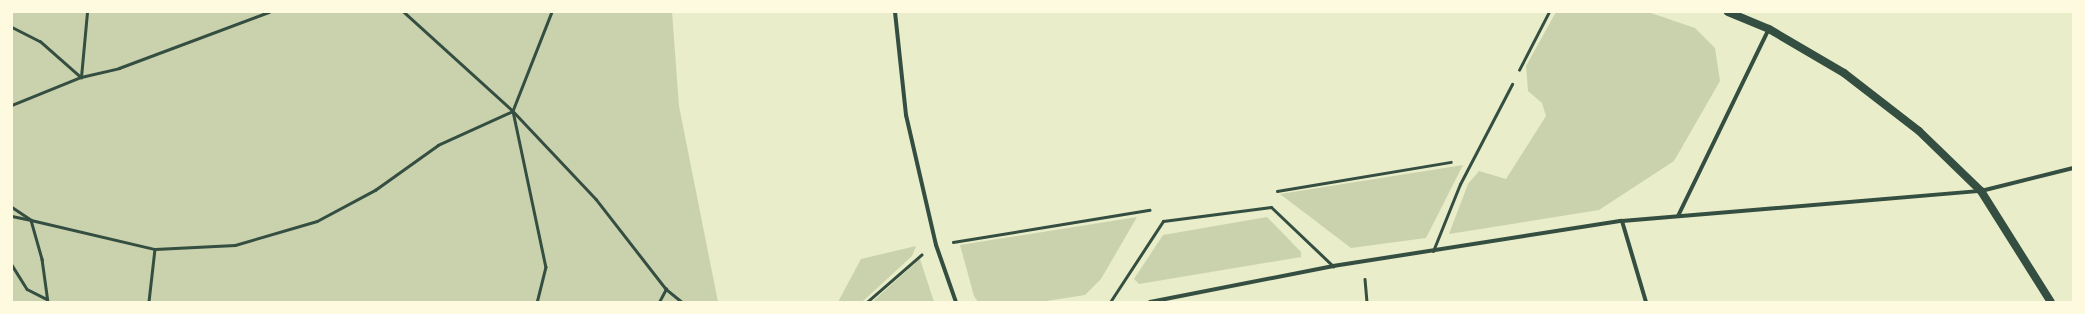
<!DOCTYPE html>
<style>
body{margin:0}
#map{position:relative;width:2085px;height:314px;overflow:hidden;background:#e9edc9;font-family:Quicksand,sans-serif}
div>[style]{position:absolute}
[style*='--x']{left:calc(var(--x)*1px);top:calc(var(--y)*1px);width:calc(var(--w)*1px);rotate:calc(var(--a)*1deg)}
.green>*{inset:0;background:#cad2ad}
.path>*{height:2.5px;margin:-1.25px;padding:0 1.25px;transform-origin:1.25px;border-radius:1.25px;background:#344e41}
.service>*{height:3px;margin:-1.5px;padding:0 1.5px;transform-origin:1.5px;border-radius:1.5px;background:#344e41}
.minor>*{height:4px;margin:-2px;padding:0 2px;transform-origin:2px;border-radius:2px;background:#344e41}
.secondary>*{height:8px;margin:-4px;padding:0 4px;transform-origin:4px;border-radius:4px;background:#344e41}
span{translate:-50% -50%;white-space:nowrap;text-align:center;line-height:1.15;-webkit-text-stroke:3px #fefae0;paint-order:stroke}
.frame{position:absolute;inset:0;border:13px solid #fefae0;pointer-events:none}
</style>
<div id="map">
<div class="green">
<i style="clip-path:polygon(12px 12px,672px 12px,679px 106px,718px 302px,12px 302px)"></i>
<i style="clip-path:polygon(1556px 12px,1648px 12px,1695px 28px,1715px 48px,1720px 81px,1674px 161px,1599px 210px,1449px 234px,1468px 184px,1479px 171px,1506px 179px,1546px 116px,1542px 103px,1528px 91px,1526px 66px)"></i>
<i style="clip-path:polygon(1463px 165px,1426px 238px,1351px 248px,1280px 194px)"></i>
<i style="clip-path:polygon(1137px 217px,1101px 279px,1085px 295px,1040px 302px,978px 302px,974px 296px,960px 245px)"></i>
<i style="clip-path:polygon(1267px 217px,1301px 252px,1301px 257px,1139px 284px,1134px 279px,1163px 235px)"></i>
<i style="clip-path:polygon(916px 246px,912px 256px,862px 302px,838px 302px,861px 259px)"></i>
<i style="clip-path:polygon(920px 259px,934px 302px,872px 302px)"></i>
</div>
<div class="path">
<i style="--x:404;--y:12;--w:147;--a:42.2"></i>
<i style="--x:513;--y:111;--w:159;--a:78.1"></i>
<i style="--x:546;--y:267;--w:36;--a:104"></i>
<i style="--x:552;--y:12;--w:106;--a:111.5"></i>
<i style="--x:513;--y:111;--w:121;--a:46.7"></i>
<i style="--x:596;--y:199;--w:114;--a:52.1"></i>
<i style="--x:666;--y:289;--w:21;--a:39"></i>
<i style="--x:12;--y:27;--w:31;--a:27"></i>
<i style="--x:40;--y:41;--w:55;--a:41.3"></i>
<i style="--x:81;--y:77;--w:39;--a:-13"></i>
<i style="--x:119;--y:68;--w:160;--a:-20.5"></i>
<i style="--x:1519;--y:70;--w:65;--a:-62.7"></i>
<i style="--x:12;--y:105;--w:74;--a:-22.1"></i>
<i style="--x:81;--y:77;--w:65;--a:-84.7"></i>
<i style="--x:1277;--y:191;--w:176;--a:-9.5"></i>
<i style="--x:12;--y:207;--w:23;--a:34"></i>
<i style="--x:31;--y:220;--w:127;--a:13.2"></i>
<i style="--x:155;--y:249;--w:53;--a:96.5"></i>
<i style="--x:12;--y:216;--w:19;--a:12"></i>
<i style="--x:31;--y:220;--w:41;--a:74.2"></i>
<i style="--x:42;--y:259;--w:43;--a:82.1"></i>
<i style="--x:953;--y:242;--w:199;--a:-9.3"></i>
<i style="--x:155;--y:249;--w:80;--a:-2.9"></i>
<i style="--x:235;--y:245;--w:85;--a:-16.3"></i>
<i style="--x:317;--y:221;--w:66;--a:-28.1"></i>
<i style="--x:375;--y:190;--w:77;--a:-35.5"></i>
<i style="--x:438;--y:145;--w:82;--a:-24.4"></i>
<i style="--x:12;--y:265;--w:28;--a:58"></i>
<i style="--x:27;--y:289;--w:22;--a:27"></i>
<i style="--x:1365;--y:279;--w:23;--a:85"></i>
<i style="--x:659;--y:302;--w:15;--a:-62"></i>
<i style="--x:867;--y:302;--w:72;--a:-41"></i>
</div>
<div class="service">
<i style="--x:1433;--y:251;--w:72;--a:-68.1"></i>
<i style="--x:1460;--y:184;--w:113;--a:-62.5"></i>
<i style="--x:1110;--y:302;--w:97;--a:-56.8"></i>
<i style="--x:1163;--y:221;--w:109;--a:-7.4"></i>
<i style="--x:1271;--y:207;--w:86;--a:43.6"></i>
</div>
<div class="minor">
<i style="--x:895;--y:12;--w:104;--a:83.9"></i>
<i style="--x:906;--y:115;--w:133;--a:77"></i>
<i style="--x:936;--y:245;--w:60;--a:70.7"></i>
<i style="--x:1678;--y:216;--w:208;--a:-64.1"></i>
<i style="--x:1622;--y:221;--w:84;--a:73.5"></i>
<i style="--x:1150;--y:302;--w:187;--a:-11.1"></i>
<i style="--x:1333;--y:266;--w:292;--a:-8.9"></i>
<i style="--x:1622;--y:221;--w:360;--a:-4.8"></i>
<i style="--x:1981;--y:191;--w:95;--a:-14"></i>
</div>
<div class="secondary">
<i style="--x:1728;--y:12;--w:44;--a:22.5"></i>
<i style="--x:1769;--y:29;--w:87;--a:30.4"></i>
<i style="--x:1844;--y:73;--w:95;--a:37.7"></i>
<i style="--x:1919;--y:131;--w:86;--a:44.1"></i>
<i style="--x:1981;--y:191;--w:131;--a:57.8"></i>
</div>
<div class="frame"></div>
</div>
